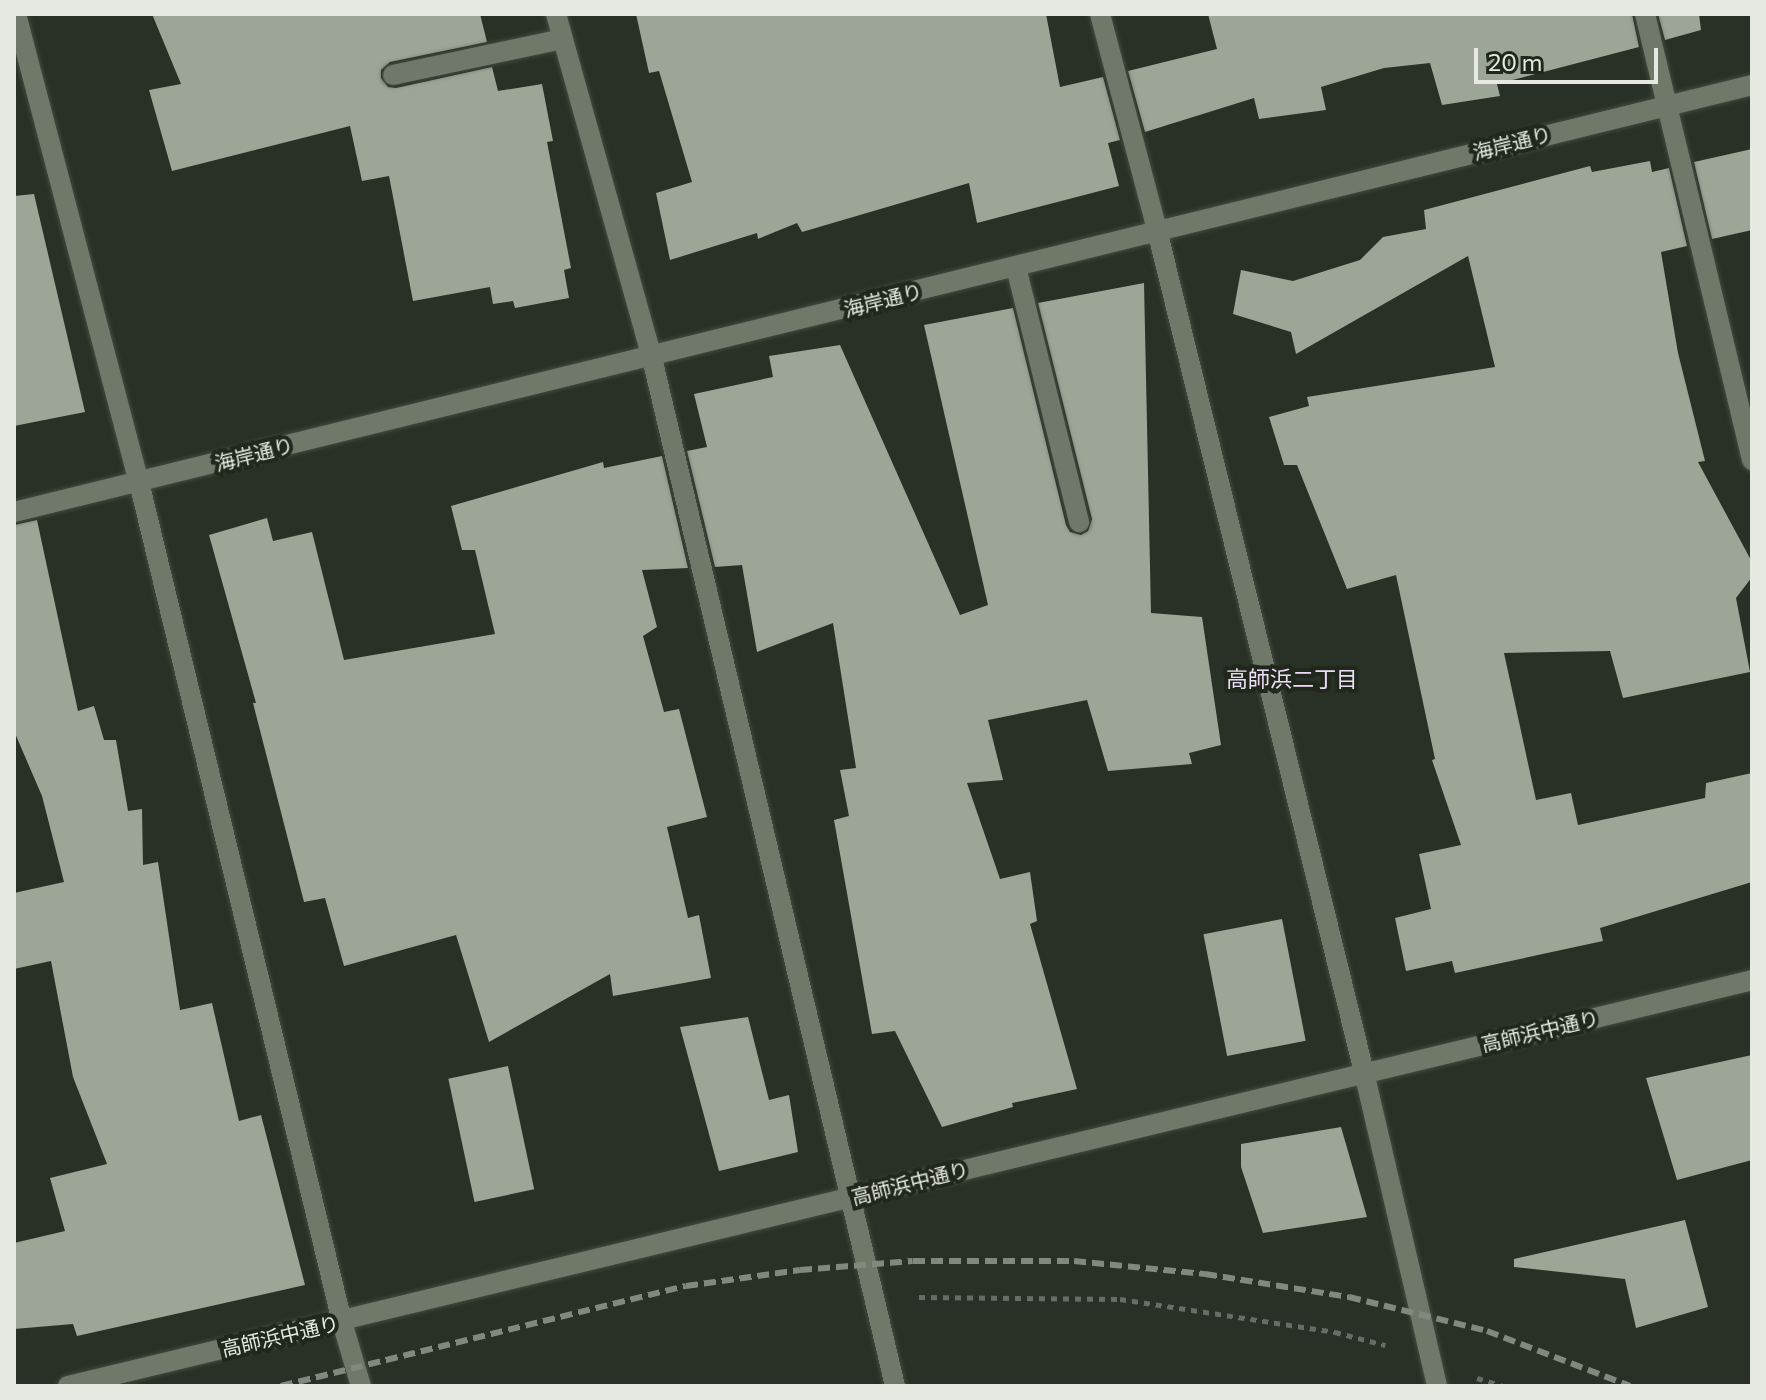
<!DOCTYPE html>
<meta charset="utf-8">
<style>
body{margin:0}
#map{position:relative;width:1766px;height:1400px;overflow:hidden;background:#293025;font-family:Commissioner,"Noto Sans JP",sans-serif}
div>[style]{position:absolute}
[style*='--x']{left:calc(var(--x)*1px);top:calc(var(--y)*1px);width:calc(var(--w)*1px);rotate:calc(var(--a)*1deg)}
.building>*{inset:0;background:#9ca596;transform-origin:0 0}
.path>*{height:5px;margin-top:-2.5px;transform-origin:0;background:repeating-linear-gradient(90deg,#676d64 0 6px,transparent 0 12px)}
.roads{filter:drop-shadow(0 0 2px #454a41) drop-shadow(0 0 2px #454a41)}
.minor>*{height:20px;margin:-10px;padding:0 10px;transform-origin:10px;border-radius:10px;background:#70786a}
.rail>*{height:6px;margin-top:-3px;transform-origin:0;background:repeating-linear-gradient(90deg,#83887f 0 12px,transparent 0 18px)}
span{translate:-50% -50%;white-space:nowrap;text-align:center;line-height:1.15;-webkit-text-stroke:8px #20271b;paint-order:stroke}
.street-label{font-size:20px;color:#e5e9e2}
.neighbourhood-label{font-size:22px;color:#ecdbf6}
.frame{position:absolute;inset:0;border:16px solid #e5e9e2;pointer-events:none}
.scale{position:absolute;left:1474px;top:48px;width:184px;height:36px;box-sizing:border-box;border:4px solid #e5e9e2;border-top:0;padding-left:10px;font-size:24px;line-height:28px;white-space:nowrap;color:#e5e9e2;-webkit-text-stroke:6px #20271b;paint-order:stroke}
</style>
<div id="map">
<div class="building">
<i style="clip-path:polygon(152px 14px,480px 14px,487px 42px,390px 62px,381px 70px,381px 78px,388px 87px,396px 88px,492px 67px,498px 91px,542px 84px,553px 141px,547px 142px,571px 268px,564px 270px,569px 298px,515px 308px,513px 301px,493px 304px,490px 287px,413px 301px,389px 176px,362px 181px,350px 126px,172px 171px,149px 90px,181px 84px)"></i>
<i style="clip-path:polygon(636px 14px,1046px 14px,1060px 87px,1103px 77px,1120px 140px,1108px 143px,1119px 186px,977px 223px,969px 183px,802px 232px,797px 223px,758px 239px,757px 233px,670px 260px,656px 193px,692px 182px,659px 71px,649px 73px)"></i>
<i style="clip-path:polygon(1208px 14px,1632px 14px,1639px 47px,1497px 84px,1500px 96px,1442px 105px,1430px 63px,1384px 68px,1321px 87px,1326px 110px,1259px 119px,1254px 98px,1145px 132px,1128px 71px,1217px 49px)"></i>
<i style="clip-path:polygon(1658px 14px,1699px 14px,1701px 30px,1665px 40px)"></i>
<i style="clip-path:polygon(1752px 149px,1752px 230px,1712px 239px,1694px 162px)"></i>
<i style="clip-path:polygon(1650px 161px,1652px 172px,1669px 168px,1687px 246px,1661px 252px,1678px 353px,1705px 461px,1698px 462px,1752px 562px,1752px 577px,1736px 598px,1750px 672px,1623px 698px,1610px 651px,1504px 653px,1536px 800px,1571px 793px,1578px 825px,1705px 798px,1706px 783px,1752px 773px,1752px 882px,1600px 928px,1603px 941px,1455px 973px,1452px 961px,1406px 971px,1395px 918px,1431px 909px,1419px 854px,1461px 845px,1432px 760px,1435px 759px,1396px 575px,1347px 589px,1297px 465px,1284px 465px,1269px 417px,1309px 406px,1307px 397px,1495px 367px,1468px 256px,1296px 354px,1291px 332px,1233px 314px,1241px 270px,1293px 281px,1360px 260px,1383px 237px,1426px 229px,1424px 210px,1590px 166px,1592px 172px)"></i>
<i style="clip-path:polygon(34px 194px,85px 412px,14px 426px,14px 196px)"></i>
<i style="clip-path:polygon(1144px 283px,1151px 613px,1202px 617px,1221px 745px,1189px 753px,1192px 764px,1108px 771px,1087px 700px,988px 720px,1003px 780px,967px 783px,1000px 879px,1030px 872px,1037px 921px,1030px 924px,1077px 1089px,1012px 1103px,1013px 1107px,942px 1127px,895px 1031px,872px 1034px,834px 820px,849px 816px,840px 770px,856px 768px,833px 623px,757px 652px,742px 565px,715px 567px,687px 451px,707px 447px,694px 394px,773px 377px,769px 356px,840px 345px,960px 615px,988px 605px,924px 325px,1013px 308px,1066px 525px,1070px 532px,1081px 535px,1088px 531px,1092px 519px,1038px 303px)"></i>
<i style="clip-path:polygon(662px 456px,688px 568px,642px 570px,657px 627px,643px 636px,664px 712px,679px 709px,707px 817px,667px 827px,688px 918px,699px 915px,711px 978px,613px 996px,610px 974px,489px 1042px,456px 935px,344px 966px,325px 898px,304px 902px,253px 703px,256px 703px,209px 535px,267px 518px,273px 541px,312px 532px,344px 660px,495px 634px,475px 550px,462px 550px,451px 506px,603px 462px,604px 468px)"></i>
<i style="clip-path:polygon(37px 520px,78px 711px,94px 706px,104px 740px,116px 740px,128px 811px,142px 809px,143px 865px,158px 862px,180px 1010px,212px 1003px,239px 1121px,261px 1115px,305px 1285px,77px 1336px,73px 1324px,14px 1329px,14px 1243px,65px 1231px,50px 1178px,107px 1164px,73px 1077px,51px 961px,14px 969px,14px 893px,64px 882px,42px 796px,14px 731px,14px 525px)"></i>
<i style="left:1282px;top:919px;width:124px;height:80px;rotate:79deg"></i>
<i style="clip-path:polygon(748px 1017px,769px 1100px,789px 1095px,798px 1152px,719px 1171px,680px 1027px)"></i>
<i style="clip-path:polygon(1752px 1055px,1752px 1160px,1677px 1180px,1646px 1078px)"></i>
<i style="left:508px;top:1066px;width:126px;height:61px;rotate:78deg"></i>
<i style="clip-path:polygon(1341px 1127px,1367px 1217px,1263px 1233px,1241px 1167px,1241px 1144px)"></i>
<i style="clip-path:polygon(1685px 1220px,1708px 1307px,1636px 1328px,1625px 1279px,1514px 1267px,1514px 1259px)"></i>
</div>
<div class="path">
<i style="--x:919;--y:1297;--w:201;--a:0.6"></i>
<i style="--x:1120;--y:1299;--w:218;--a:8.7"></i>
<i style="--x:1335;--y:1332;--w:52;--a:14.6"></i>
<i style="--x:1477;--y:1378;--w:27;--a:17"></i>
</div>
<div class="roads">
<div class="minor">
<i style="--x:16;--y:14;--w:484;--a:75.3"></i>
<i style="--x:139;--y:482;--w:864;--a:76.41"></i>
<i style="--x:342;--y:1322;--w:67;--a:73.5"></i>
<i style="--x:556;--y:14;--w:357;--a:74.4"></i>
<i style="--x:652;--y:358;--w:1056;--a:76.7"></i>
<i style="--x:1100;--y:14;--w:223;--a:75.2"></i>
<i style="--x:1157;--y:230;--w:867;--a:76.19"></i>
<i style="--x:1364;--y:1072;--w:322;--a:76.9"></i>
<i style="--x:1645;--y:14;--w:459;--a:76.5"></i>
<i style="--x:393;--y:75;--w:173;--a:-12"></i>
<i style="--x:1016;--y:267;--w:263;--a:76.1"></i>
<i style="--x:14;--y:512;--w:1790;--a:-13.8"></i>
<i style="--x:68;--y:1386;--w:1732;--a:-13.55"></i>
</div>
</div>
<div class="rail">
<i style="--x:281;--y:1386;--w:417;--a:-13.9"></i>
<i style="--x:686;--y:1286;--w:115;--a:-8"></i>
<i style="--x:800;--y:1270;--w:113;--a:-4.6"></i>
<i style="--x:913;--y:1261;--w:161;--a:0"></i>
<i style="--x:1074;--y:1261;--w:132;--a:5.7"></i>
<i style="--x:1205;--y:1274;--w:146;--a:9.1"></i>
<i style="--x:1349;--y:1297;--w:142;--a:13.8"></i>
<i style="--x:1487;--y:1331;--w:153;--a:21"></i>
</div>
<div class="street-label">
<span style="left:1512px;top:143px;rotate:-14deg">海岸通り</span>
<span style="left:883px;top:300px;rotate:-14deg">海岸通り</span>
<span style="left:254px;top:454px;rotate:-14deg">海岸通り</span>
<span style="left:1540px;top:1031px;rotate:-13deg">高師浜中通り</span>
<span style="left:910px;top:1183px;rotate:-14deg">高師浜中通り</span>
<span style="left:280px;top:1336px;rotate:-13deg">高師浜中通り</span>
</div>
<div class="neighbourhood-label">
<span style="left:1292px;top:679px">高師浜二丁目</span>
</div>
<div class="frame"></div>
<div class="scale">20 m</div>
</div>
